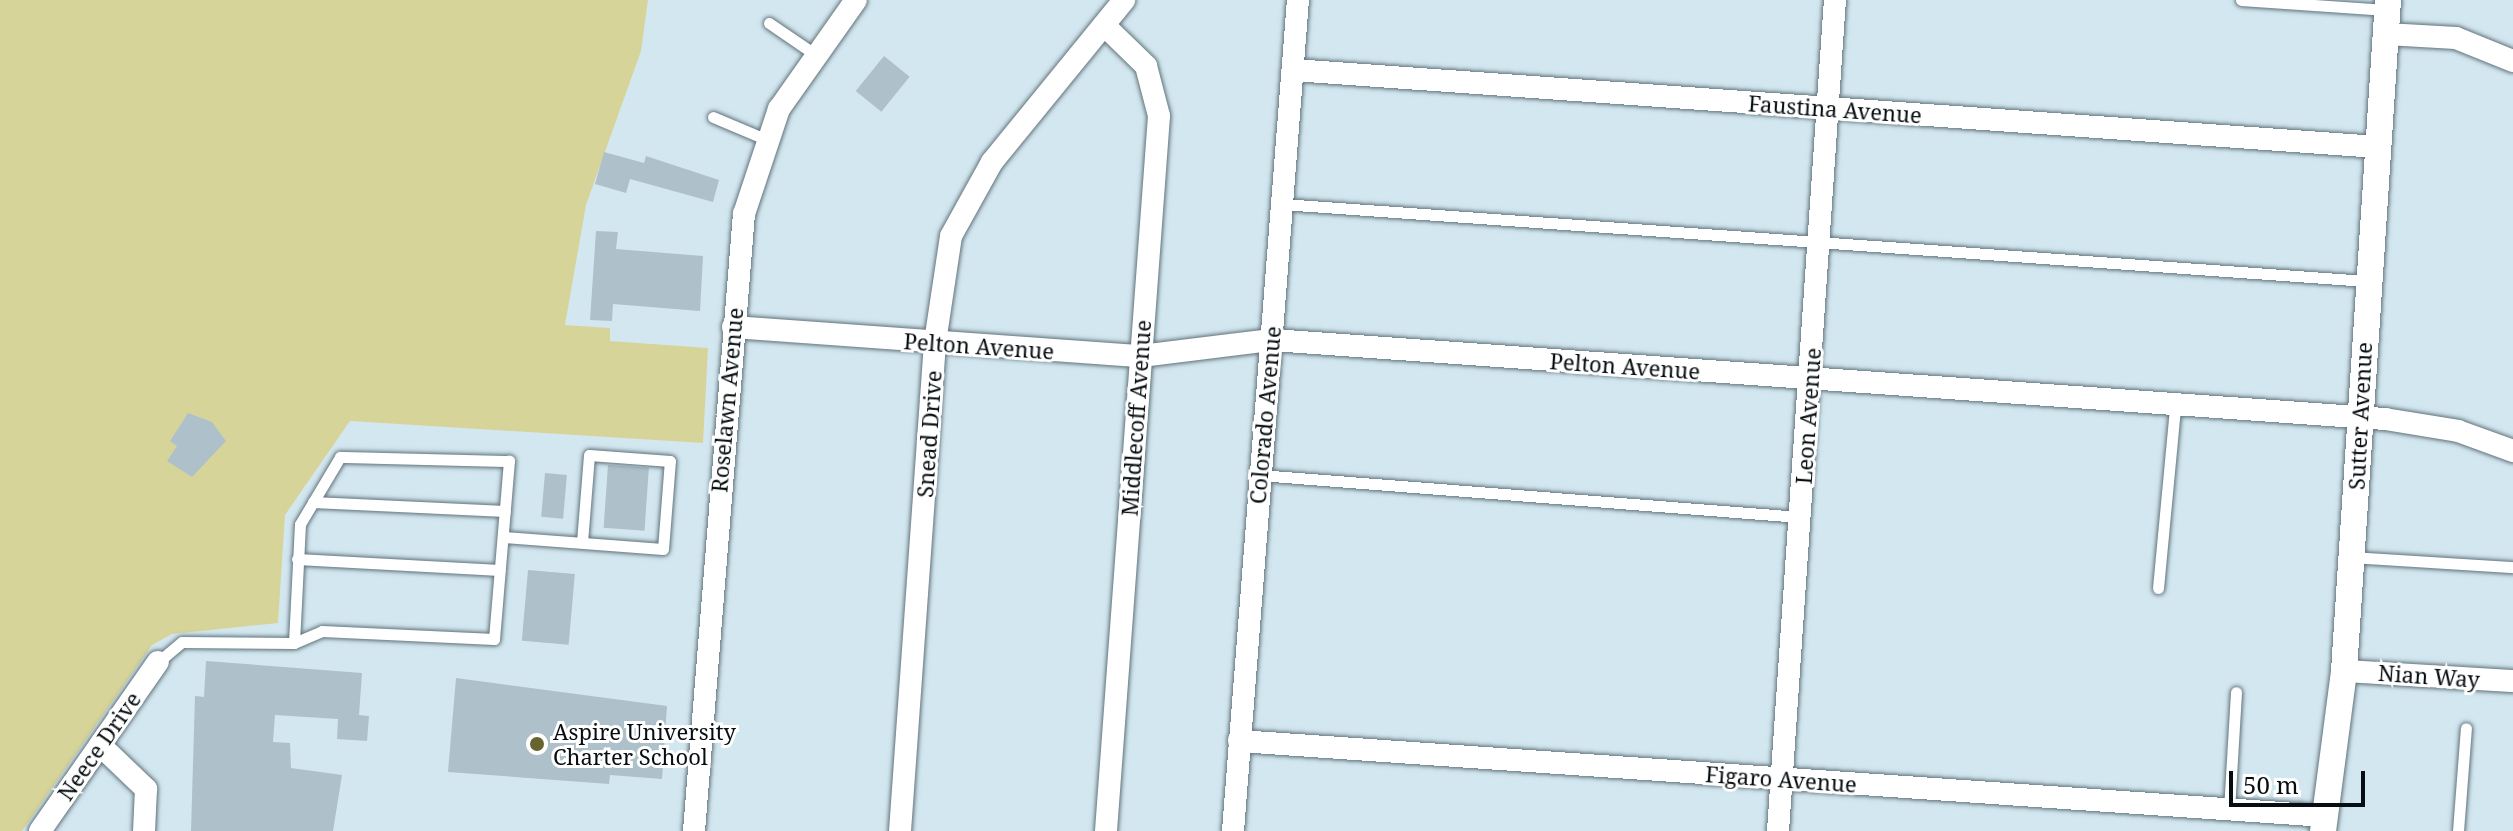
<!DOCTYPE html>
<style>
body{margin:0}
#map{position:relative;width:2513px;height:831px;overflow:hidden;background:#d3e7f0;font-family:"Noto Serif",serif}
div>[style]{position:absolute}
[style*='--x']{left:calc(var(--x)*1px);top:calc(var(--y)*1px);width:calc(var(--w)*1px);rotate:calc(var(--a)*1deg)}
.green>*{inset:0;background:#d7d49a}
.building>*{inset:0;background:#aec1ca;transform-origin:0 0}
.roads{filter:drop-shadow(0 0 2px #61737b) drop-shadow(0 0 2px #61737b)}
.service>*{height:11px;margin:-5.5px;padding:0 5.5px;transform-origin:5.5px;border-radius:5.5px;background:#fff}
.minor>*{height:22px;margin:-11px;padding:0 11px;transform-origin:11px;border-radius:11px;background:#fff}
.tertiary>*{height:26px;margin:-13px;padding:0 13px;transform-origin:13px;border-radius:13px;background:#fff}
.dots>*{width:22px;height:22px;translate:-50% -50%;box-sizing:border-box;border:4px solid #fff;border-radius:50%}
span{translate:-50% -50%;white-space:nowrap;text-align:center;line-height:1.15;-webkit-text-stroke:6px #fff;paint-order:stroke}
.street-label{font-size:22px;color:#070e11}
.poi-label{font-size:22px;color:#070e11}
.left{translate:0 -50%;text-align:left}
.scale{position:absolute;left:2229px;top:771px;width:136px;height:36px;box-sizing:border-box;border:4px solid #070e11;border-top:0;padding-left:10px;font-size:24px;line-height:28px;white-space:nowrap;color:#070e11;-webkit-text-stroke:6px #fff;paint-order:stroke}
</style>
<div id="map">
<div class="green">
<i style="clip-path:polygon(0 0,648px 0,641px 51px,586px 205px,565px 325px,610px 328px,610px 341px,708px 348px,703px 443px,350px 421px,285px 515px,278px 623px,172px 634px,152px 645px,22px 831px,0 831px)"></i>
</div>
<div class="building">
<i style="left:884px;top:56px;width:33px;height:45px;rotate:39deg"></i>
<i style="clip-path:polygon(604px 152px,644px 163px,646px 156px,719px 180px,713px 202px,630px 179px,626px 193px,595px 184px)"></i>
<i style="clip-path:polygon(596px 231px,618px 232px,616px 249px,703px 256px,700px 311px,613px 304px,612px 321px,590px 320px)"></i>
<i style="clip-path:polygon(188px 413px,212px 422px,226px 441px,192px 477px,167px 461px,177px 446px,170px 441px)"></i>
<i style="left:608px;top:465px;width:41px;height:63px;rotate:4deg"></i>
<i style="left:545px;top:473px;width:22px;height:44px;rotate:5deg"></i>
<i style="left:528px;top:570px;width:47px;height:71px;rotate:5deg"></i>
<i style="clip-path:polygon(206px 661px,362px 673px,359px 715px,369px 716px,367px 741px,337px 739px,338px 719px,275px 715px,273px 742px,290px 743px,291px 768px,342px 775px,333px 831px,191px 831px,195px 696px,204px 697px)"></i>
<i style="clip-path:polygon(456px 678px,667px 706px,662px 779px,610px 775px,609px 784px,448px 772px)"></i>
</div>
<div class="roads">
<div class="service">
<i style="--x:2241;--y:0;--w:146;--a:3.9"></i>
<i style="--x:769;--y:23;--w:53;--a:34.3"></i>
<i style="--x:713;--y:117;--w:56;--a:22.9"></i>
<i style="--x:1282;--y:204;--w:1089;--a:4.06"></i>
<i style="--x:1259;--y:475;--w:543;--a:4.44"></i>
<i style="--x:313;--y:502;--w:192;--a:2.7"></i>
<i style="--x:504;--y:537;--w:159;--a:4.3"></i>
<i style="--x:663;--y:549;--w:88;--a:-85.5"></i>
<i style="--x:670;--y:461;--w:81;--a:-175.8"></i>
<i style="--x:589;--y:455;--w:87;--a:94.6"></i>
<i style="--x:2352;--y:557;--w:161;--a:3.6"></i>
<i style="--x:297;--y:559;--w:203;--a:3.1"></i>
<i style="--x:2158;--y:588;--w:182;--a:-84.6"></i>
<i style="--x:158;--y:662;--w:31;--a:-40"></i>
<i style="--x:182;--y:642;--w:112;--a:0.5"></i>
<i style="--x:294;--y:643;--w:30;--a:-23"></i>
<i style="--x:322;--y:631;--w:172;--a:2.7"></i>
<i style="--x:494;--y:639;--w:179;--a:-85.2"></i>
<i style="--x:509;--y:461;--w:169;--a:-178.6"></i>
<i style="--x:340;--y:457;--w:78;--a:120.8"></i>
<i style="--x:300;--y:524;--w:119;--a:92.9"></i>
<i style="--x:2229;--y:810;--w:118;--a:-86.6"></i>
<i style="--x:2458;--y:831;--w:103;--a:-85.6"></i>
</div>
<div class="minor">
<i style="--x:1104;--y:25;--w:59;--a:44.3"></i>
<i style="--x:1146;--y:66;--w:52;--a:75.4"></i>
<i style="--x:1159;--y:116;--w:717;--a:94.24"></i>
<i style="--x:2386;--y:34;--w:70;--a:3.3"></i>
<i style="--x:2456;--y:38;--w:61;--a:22"></i>
<i style="--x:1293;--y:70;--w:1088;--a:4.06"></i>
<i style="--x:733;--y:327;--w:409;--a:4.1"></i>
<i style="--x:1141;--y:356;--w:132;--a:-7"></i>
<i style="--x:1272;--y:340;--w:1116;--a:4.06"></i>
<i style="--x:2385;--y:419;--w:74;--a:9.3"></i>
<i style="--x:2458;--y:431;--w:59;--a:20"></i>
<i style="--x:2344;--y:671;--w:169;--a:3.4"></i>
<i style="--x:1239;--y:741;--w:1088;--a:3.95"></i>
<i style="--x:100;--y:745;--w:64;--a:43.7"></i>
<i style="--x:146;--y:789;--w:42;--a:92.7"></i>
<i style="--x:40;--y:831;--w:206;--a:-55.1"></i>
<i style="--x:694;--y:831;--w:619;--a:-85.37"></i>
<i style="--x:744;--y:214;--w:111;--a:-71.6"></i>
<i style="--x:779;--y:109;--w:133;--a:-54.8"></i>
<i style="--x:900;--y:831;--w:490;--a:-85.9"></i>
<i style="--x:935;--y:342;--w:107;--a:-81.4"></i>
<i style="--x:951;--y:236;--w:85;--a:-61"></i>
<i style="--x:992;--y:162;--w:209;--a:-50.8"></i>
<i style="--x:1233;--y:831;--w:834;--a:-85.53"></i>
<i style="--x:1778;--y:831;--w:833;--a:-86.08"></i>
</div>
<div class="tertiary">
<i style="--x:2323;--y:831;--w:161;--a:-82.5"></i>
<i style="--x:2344;--y:671;--w:672;--a:-86.25"></i>
</div>
</div>
<div class="dots">
<i style="left:537px;top:744px;background:#676430"></i>
</div>
<div class="street-label">
<span style="left:1835px;top:109px;rotate:4deg">Faustina Avenue</span>
<span style="left:979px;top:346px;rotate:4deg">Pelton Avenue</span>
<span style="left:1625px;top:366px;rotate:4deg">Pelton Avenue</span>
<span style="left:727px;top:400px;rotate:-85deg">Roselawn Avenue</span>
<span style="left:1265px;top:415px;rotate:-85deg">Colorado Avenue</span>
<span style="left:1808px;top:416px;rotate:-86deg">Leon Avenue</span>
<span style="left:2360px;top:416px;rotate:-87deg">Sutter Avenue</span>
<span style="left:1136px;top:418px;rotate:-86deg">Middlecoff Avenue</span>
<span style="left:929px;top:434px;rotate:-86deg">Snead Drive</span>
<span style="left:2429px;top:676px;rotate:4deg">Nian Way</span>
<span style="left:99px;top:746px;rotate:-55deg">Neece Drive</span>
<span style="left:1781px;top:779px;rotate:4deg">Figaro Avenue</span>
</div>
<div class="poi-label">
<span class="left" style="left:553px;top:744px">Aspire University<br>Charter School</span>
</div>
<div class="scale">50 m</div>
</div>
